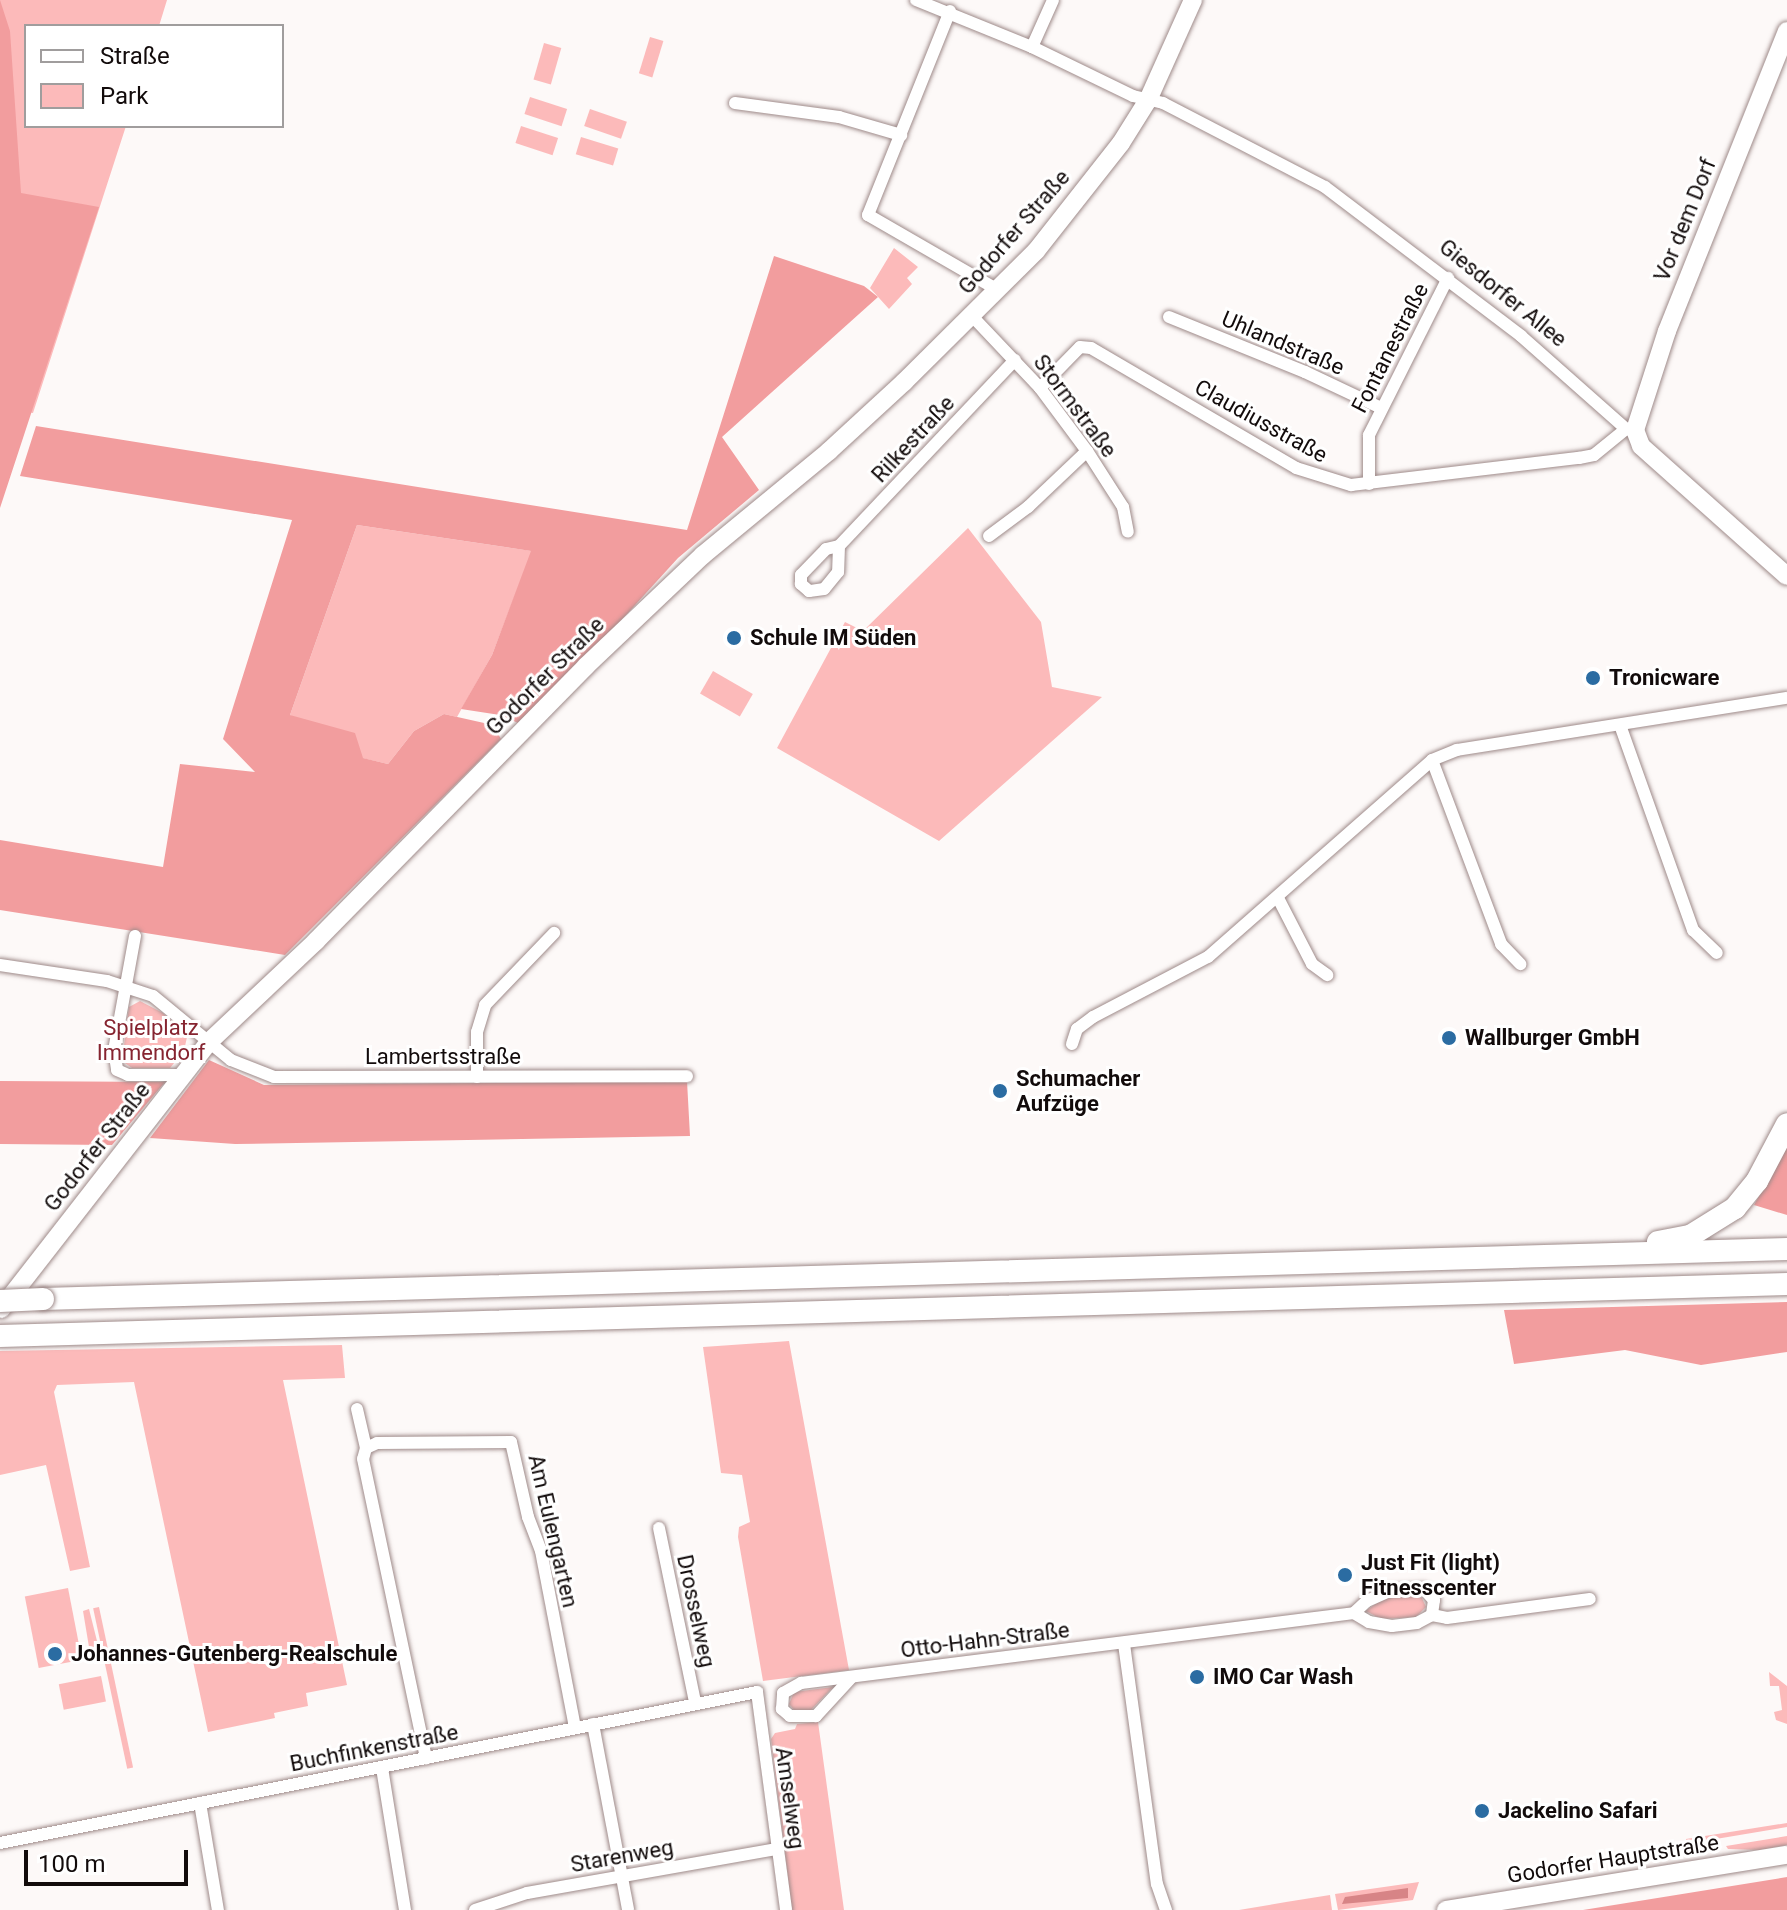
<!DOCTYPE html>
<meta charset="utf-8">
<style>
body{margin:0}
#map{position:relative;width:1787px;height:1910px;overflow:hidden;background:#fdf9f8;font-family:Roboto,sans-serif}
div>[style]{position:absolute}
[style*='--x']{left:calc(var(--x)*1px);top:calc(var(--y)*1px);width:calc(var(--w)*1px);rotate:calc(var(--a)*1deg)}
.green>*{inset:0;background:#fcbaba;transform-origin:0 0}
.forest>*{inset:0;background:#f29d9e}
.water>*{inset:0;background:#d78486}
.roads{filter:drop-shadow(0 0 2px #9e8a89) drop-shadow(0 0 2px #9e8a89)}
.street>*{height:12px;margin:-6px;padding:0 6px;transform-origin:6px;border-radius:6px;background:#fff}
.secondary>*{height:18px;margin:-9px;padding:0 9px;transform-origin:9px;border-radius:9px;background:#fff}
.highway>*{height:22px;margin:-11px;padding:0 11px;transform-origin:11px;border-radius:11px;background:#fff}
.bridges{filter:drop-shadow(0 0 2px #9e8a89) drop-shadow(0 0 2px #9e8a89)}
.highway-bridge>*{height:22px;margin:-11px;padding:0 11px;transform-origin:11px;border-radius:11px;background:#fff}
.dots>*{width:22px;height:22px;translate:-50% -50%;box-sizing:border-box;border:4px solid #fff;border-radius:50%}
span{translate:-50% -50%;white-space:nowrap;text-align:center;line-height:1.15;-webkit-text-stroke:6px #fff;paint-order:stroke}
.street-label{font-size:22px;color:#120b0b}
.poi-label{font-size:22px;color:#120b0b;font-weight:700}
.left{translate:0 -50%;text-align:left}
.park-label{font-size:22px;color:#862430}
.legend{position:absolute;left:24px;top:24px;width:260px;height:104px;box-sizing:border-box;background:#fff;border:2px solid #a09d9d;margin:0;padding:10px 14px;list-style:none;font-size:24px;color:#120b0b}
.legend li{display:flex;align-items:center;gap:16px;height:40px}
.legend b{width:40px;border:2px solid #a09d9d}
.scale{position:absolute;left:24px;top:1850px;width:164px;height:36px;box-sizing:border-box;border:4px solid #120b0b;border-top:0;padding-left:10px;font-size:24px;line-height:28px;white-space:nowrap;color:#120b0b;-webkit-text-stroke:6px #fff;paint-order:stroke}
</style>
<div id="map">
<div class="green">
<i style="clip-path:polygon(0 0,167px 0,159px 26px,26px 26px,26px 126px,126px 126px,33px 413px,0 408px)"></i>
<i style="left:650px;top:37px;width:14px;height:38px;rotate:17deg"></i>
<i style="left:544px;top:43px;width:18px;height:38px;rotate:16deg"></i>
<i style="left:530px;top:97px;width:39px;height:18px;rotate:18deg"></i>
<i style="left:590px;top:109px;width:39px;height:18px;rotate:19deg"></i>
<i style="left:521px;top:126px;width:39px;height:18px;rotate:18deg"></i>
<i style="left:581px;top:137px;width:39px;height:18px;rotate:17deg"></i>
<i style="clip-path:polygon(894px 248px,918px 267px,907px 278px,912px 284px,889px 309px,870px 288px)"></i>
<i style="clip-path:polygon(357px 525px,532px 551px,492px 655px,457px 717px,444px 714px,414px 731px,388px 764px,362px 758px,290px 715px)"></i>
<i style="clip-path:polygon(968px 528px,1041px 622px,1052px 687px,1102px 697px,939px 841px,777px 748px,845px 622px,863px 631px)"></i>
<i style="left:713px;top:671px;width:46px;height:26px;rotate:30deg"></i>
<i style="clip-path:polygon(140px 1001px,163px 1013px,187px 1037px,184px 1051px,170px 1068px,132px 1068px,122px 1061px,129px 1007px)"></i>
<i style="clip-path:polygon(789px 1341px,849px 1670px,763px 1681px,738px 1537px,739px 1527px,750px 1522px,742px 1475px,721px 1473px,703px 1347px)"></i>
<i style="clip-path:polygon(342px 1345px,345px 1378px,283px 1380px,347px 1685px,306px 1693px,308px 1706px,274px 1713px,275px 1718px,208px 1732px,134px 1382px,57px 1385px,54px 1392px,90px 1567px,70px 1571px,46px 1465px,0 1475px,0 1351px)"></i>
<i style="left:68px;top:1588px;width:73px;height:44px;rotate:79deg"></i>
<i style="clip-path:polygon(1415px 1595px,1422px 1598px,1426px 1607px,1416px 1617px,1381px 1619px,1366px 1611px,1382px 1599px)"></i>
<i style="left:99px;top:1607px;width:164px;height:6px;rotate:78deg"></i>
<i style="clip-path:polygon(89px 1609px,101px 1657px,91px 1659px,83px 1611px)"></i>
<i style="clip-path:polygon(1769px 1672px,1787px 1686px,1787px 1724px,1776px 1720px,1774px 1712px,1782px 1710px,1779px 1686px,1770px 1686px)"></i>
<i style="left:101px;top:1676px;width:26px;height:43px;rotate:79deg"></i>
<i style="clip-path:polygon(833px 1687px,810px 1711px,796px 1712px,789px 1704px,794px 1692px)"></i>
<i style="clip-path:polygon(818px 1722px,844px 1910px,792px 1910px,771px 1739px,775px 1733px,795px 1729px,797px 1724px)"></i>
<i style="clip-path:polygon(1787px 1823px,1787px 1827px,1686px 1844px,1686px 1839px)"></i>
<i style="clip-path:polygon(1787px 1836px,1787px 1845px,1760px 1850px,1728px 1849px,1726px 1846px)"></i>
<i style="clip-path:polygon(1419px 1882px,1413px 1900px,1338px 1910px,1335px 1894px)"></i>
<i style="clip-path:polygon(1330px 1895px,1332px 1910px,1239px 1910px,1286px 1902px)"></i>
</div>
<div class="forest">
<i style="clip-path:polygon(0 0,10px 31px,21px 193px,99px 207px,0 508px)"></i>
<i style="clip-path:polygon(774px 256px,864px 286px,878px 297px,722px 437px,759px 490px,678px 558px,605px 638px,518px 723px,500px 715px,461px 709px,492px 655px,531px 551px,357px 525px,290px 715px,355px 733px,363px 758px,388px 764px,414px 731px,444px 714px,493px 725px,501px 739px,285px 955px,0 910px,0 840px,163px 867px,180px 764px,255px 772px,223px 739px,292px 520px,20px 476px,36px 426px,687px 530px)"></i>
<i style="clip-path:polygon(209px 1060px,264px 1085px,687px 1081px,690px 1136px,235px 1144px,150px 1138px)"></i>
<i style="clip-path:polygon(0 1081px,165px 1082px,112px 1145px,0 1144px)"></i>
<i style="clip-path:polygon(1787px 1145px,1787px 1215px,1754px 1205px)"></i>
<i style="clip-path:polygon(1787px 1302px,1787px 1352px,1701px 1365px,1625px 1350px,1514px 1364px,1504px 1310px)"></i>
<i style="clip-path:polygon(1787px 1877px,1787px 1910px,1583px 1910px)"></i>
</div>
<div class="water">
<i style="clip-path:polygon(1408px 1888px,1408px 1898px,1342px 1904px,1345px 1897px)"></i>
</div>
<div class="roads">
<div class="street">
<i style="--x:916;--y:0;--w:125;--a:22.1"></i>
<i style="--x:1032;--y:47;--w:112;--a:25.9"></i>
<i style="--x:1133;--y:96;--w:31;--a:13"></i>
<i style="--x:1163;--y:103;--w:182;--a:27.4"></i>
<i style="--x:1325;--y:187;--w:246;--a:37.2"></i>
<i style="--x:1521;--y:336;--w:140;--a:41.5"></i>
<i style="--x:1626;--y:429;--w:9;--a:6"></i>
<i style="--x:950;--y:11;--w:220;--a:111.9"></i>
<i style="--x:868;--y:215;--w:150;--a:30"></i>
<i style="--x:1032;--y:47;--w:51;--a:-65.9"></i>
<i style="--x:735;--y:103;--w:105;--a:7.7"></i>
<i style="--x:839;--y:117;--w:65;--a:16.2"></i>
<i style="--x:972;--y:316;--w:99;--a:46.6"></i>
<i style="--x:1040;--y:388;--w:79;--a:53.3"></i>
<i style="--x:1087;--y:451;--w:67;--a:57.3"></i>
<i style="--x:1123;--y:507;--w:25;--a:79"></i>
<i style="--x:1169;--y:317;--w:147;--a:22"></i>
<i style="--x:1305;--y:372;--w:84;--a:25.3"></i>
<i style="--x:1040;--y:388;--w:57;--a:-45.7"></i>
<i style="--x:1080;--y:347;--w:11;--a:5"></i>
<i style="--x:1091;--y:348;--w:238;--a:30.3"></i>
<i style="--x:1296;--y:468;--w:58;--a:17.2"></i>
<i style="--x:1351;--y:485;--w:230;--a:-6.8"></i>
<i style="--x:1579;--y:458;--w:15;--a:-11"></i>
<i style="--x:1594;--y:455;--w:41;--a:-39.1"></i>
<i style="--x:1369;--y:484;--w:49;--a:-90"></i>
<i style="--x:1369;--y:435;--w:176;--a:-63.3"></i>
<i style="--x:989;--y:536;--w:49;--a:-36.6"></i>
<i style="--x:1028;--y:507;--w:81;--a:-43.5"></i>
<i style="--x:839;--y:546;--w:26;--a:92"></i>
<i style="--x:838;--y:572;--w:22;--a:129"></i>
<i style="--x:824;--y:589;--w:15;--a:172"></i>
<i style="--x:809;--y:591;--w:11;--a:-139"></i>
<i style="--x:801;--y:584;--w:9;--a:-90"></i>
<i style="--x:801;--y:575;--w:36;--a:-46"></i>
<i style="--x:826;--y:549;--w:13;--a:-13"></i>
<i style="--x:839;--y:546;--w:256;--a:-46.6"></i>
<i style="--x:1620;--y:725;--w:218;--a:70.4"></i>
<i style="--x:1693;--y:930;--w:33;--a:44"></i>
<i style="--x:1432;--y:760;--w:197;--a:69.4"></i>
<i style="--x:1501;--y:944;--w:28;--a:46"></i>
<i style="--x:1278;--y:898;--w:74;--a:62.7"></i>
<i style="--x:1312;--y:964;--w:19;--a:36"></i>
<i style="--x:135;--y:936;--w:116;--a:100.4"></i>
<i style="--x:114;--y:1050;--w:20;--a:81"></i>
<i style="--x:117;--y:1070;--w:12;--a:24"></i>
<i style="--x:128;--y:1075;--w:56;--a:0"></i>
<i style="--x:0;--y:965;--w:108;--a:8.5"></i>
<i style="--x:107;--y:981;--w:48;--a:18.1"></i>
<i style="--x:153;--y:996;--w:101;--a:39.4"></i>
<i style="--x:231;--y:1060;--w:46;--a:21.6"></i>
<i style="--x:274;--y:1077;--w:413;--a:-0.1"></i>
<i style="--x:1072;--y:1044;--w:16;--a:-72"></i>
<i style="--x:1077;--y:1029;--w:20;--a:-37"></i>
<i style="--x:1093;--y:1017;--w:130;--a:-27.6"></i>
<i style="--x:1208;--y:957;--w:298;--a:-41.3"></i>
<i style="--x:1432;--y:760;--w:27;--a:-22"></i>
<i style="--x:1457;--y:750;--w:334;--a:-9"></i>
<i style="--x:477;--y:1077;--w:45;--a:-90"></i>
<i style="--x:477;--y:1032;--w:28;--a:-73"></i>
<i style="--x:485;--y:1005;--w:100;--a:-46.2"></i>
<i style="--x:357;--y:1409;--w:40;--a:77"></i>
<i style="--x:366;--y:1448;--w:11;--a:105"></i>
<i style="--x:363;--y:1459;--w:306;--a:78.1"></i>
<i style="--x:366;--y:1448;--w:12;--a:-24"></i>
<i style="--x:377;--y:1443;--w:134;--a:-0.4"></i>
<i style="--x:511;--y:1442;--w:77;--a:77.2"></i>
<i style="--x:528;--y:1517;--w:36;--a:69"></i>
<i style="--x:541;--y:1551;--w:179;--a:79.1"></i>
<i style="--x:659;--y:1528;--w:178;--a:78.3"></i>
<i style="--x:1354;--y:1613;--w:17;--a:31"></i>
<i style="--x:1369;--y:1622;--w:23;--a:10"></i>
<i style="--x:1392;--y:1626;--w:25;--a:-7"></i>
<i style="--x:1417;--y:1623;--w:17;--a:-28"></i>
<i style="--x:1432;--y:1615;--w:15;--a:11"></i>
<i style="--x:1447;--y:1618;--w:144;--a:-7.6"></i>
<i style="--x:1124;--y:1644;--w:242;--a:82.2"></i>
<i style="--x:1157;--y:1884;--w:28;--a:71"></i>
<i style="--x:851;--y:1678;--w:52;--a:132.6"></i>
<i style="--x:816;--y:1716;--w:26;--a:180"></i>
<i style="--x:790;--y:1716;--w:11;--a:-139"></i>
<i style="--x:782;--y:1709;--w:16;--a:-86"></i>
<i style="--x:783;--y:1693;--w:21;--a:-29"></i>
<i style="--x:801;--y:1683;--w:557;--a:-7.21"></i>
<i style="--x:1354;--y:1613;--w:18;--a:-43"></i>
<i style="--x:1367;--y:1601;--w:24;--a:-24"></i>
<i style="--x:1389;--y:1591;--w:35;--a:-3"></i>
<i style="--x:1424;--y:1589;--w:15;--a:48"></i>
<i style="--x:1434;--y:1600;--w:15;--a:98"></i>
<i style="--x:593;--y:1724;--w:189;--a:79.3"></i>
<i style="--x:382;--y:1768;--w:144;--a:80.8"></i>
<i style="--x:200;--y:1803;--w:109;--a:80.5"></i>
<i style="--x:0;--y:1843;--w:772;--a:-11.28"></i>
<i style="--x:757;--y:1692;--w:220;--a:82.4"></i>
<i style="--x:475;--y:1910;--w:55;--a:-18.1"></i>
<i style="--x:527;--y:1893;--w:254;--a:-10"></i>
</div>
<div class="secondary">
<i style="--x:1787;--y:31;--w:323;--a:111.8"></i>
<i style="--x:1667;--y:331;--w:104;--a:107.9"></i>
<i style="--x:1635;--y:430;--w:17;--a:69"></i>
<i style="--x:1641;--y:446;--w:195;--a:41.7"></i>
<i style="--x:1;--y:1309;--w:338;--a:-52.1"></i>
<i style="--x:209;--y:1042;--w:147;--a:-43.3"></i>
<i style="--x:316;--y:941;--w:385;--a:-45.5"></i>
<i style="--x:586;--y:666;--w:161;--a:-43.5"></i>
<i style="--x:703;--y:555;--w:163;--a:-39.5"></i>
<i style="--x:829;--y:451;--w:102;--a:-42.6"></i>
<i style="--x:904;--y:382;--w:186;--a:-44.8"></i>
<i style="--x:1036;--y:251;--w:137;--a:-51.8"></i>
<i style="--x:1121;--y:143;--w:51;--a:-57.9"></i>
<i style="--x:1148;--y:100;--w:110;--a:-65.8"></i>
<i style="--x:1446;--y:1910;--w:345;--a:-9.2"></i>
</div>
<div class="highway">
<i style="--x:1658;--y:1242;--w:33;--a:-11"></i>
<i style="--x:1690;--y:1236;--w:53;--a:-31.9"></i>
<i style="--x:1735;--y:1208;--w:35;--a:-51"></i>
<i style="--x:1757;--y:1181;--w:64;--a:-62.2"></i>
<i style="--x:43;--y:1299;--w:1745;--a:-1.64"></i>
<i style="--x:0;--y:1336;--w:1788;--a:-1.67"></i>
</div>
</div>
<div class="bridges">
<div class="highway-bridge">
<i style="--x:0;--y:1301;--w:43;--a:-2.7"></i>
</div>
</div>
<div class="dots">
<i style="left:734px;top:638px;background:#2b6ca2"></i>
<i style="left:1593px;top:678px;background:#2b6ca2"></i>
<i style="left:1449px;top:1038px;background:#2b6ca2"></i>
<i style="left:1000px;top:1091px;background:#2b6ca2"></i>
<i style="left:1345px;top:1575px;background:#2b6ca2"></i>
<i style="left:55px;top:1654px;background:#2b6ca2"></i>
<i style="left:1197px;top:1677px;background:#2b6ca2"></i>
<i style="left:1482px;top:1811px;background:#2b6ca2"></i>
</div>
<div class="street-label">
<span style="left:1685px;top:220px;rotate:-68deg">Vor dem Dorf</span>
<span style="left:1014px;top:232px;rotate:-49deg">Godorfer Straße</span>
<span style="left:1503px;top:293px;rotate:39deg">Giesdorfer Allee</span>
<span style="left:1283px;top:343px;rotate:23deg">Uhlandstraße</span>
<span style="left:1390px;top:348px;rotate:-63deg">Fontanestraße</span>
<span style="left:1075px;top:406px;rotate:53deg">Stormstraße</span>
<span style="left:1261px;top:421px;rotate:29deg">Claudiusstraße</span>
<span style="left:913px;top:439px;rotate:-47deg">Rilkestraße</span>
<span style="left:545px;top:676px;rotate:-45deg">Godorfer Straße</span>
<span style="left:443px;top:1057px">Lambertsstraße</span>
<span style="left:97px;top:1147px;rotate:-52deg">Godorfer Straße</span>
<span style="left:553px;top:1531px;rotate:77deg">Am Eulengarten</span>
<span style="left:696px;top:1611px;rotate:78deg">Drosselweg</span>
<span style="left:985px;top:1640px;rotate:-7deg">Otto-Hahn-Straße</span>
<span style="left:374px;top:1748px;rotate:-11deg">Buchfinkenstraße</span>
<span style="left:790px;top:1798px;rotate:82deg">Amselweg</span>
<span style="left:622px;top:1856px;rotate:-10deg">Starenweg</span>
<span style="left:1613px;top:1859px;rotate:-9deg">Godorfer Hauptstraße</span>
</div>
<div class="poi-label">
<span class="left" style="left:750px;top:638px">Schule IM Süden</span>
<span class="left" style="left:1609px;top:678px">Tronicware</span>
<span class="left" style="left:1465px;top:1038px">Wallburger GmbH</span>
<span class="left" style="left:1016px;top:1091px">Schumacher<br>Aufzüge</span>
<span class="left" style="left:1361px;top:1575px">Just Fit (light)<br>Fitnesscenter</span>
<span class="left" style="left:71px;top:1654px">Johannes-Gutenberg-Realschule</span>
<span class="left" style="left:1213px;top:1677px">IMO Car Wash</span>
<span class="left" style="left:1498px;top:1811px">Jackelino Safari</span>
</div>
<div class="park-label">
<span style="left:151px;top:1040px">Spielplatz<br>Immendorf</span>
</div>
<ul class="legend">
<li><b style="height:10px;background:#fff"></b>Straße</li>
<li><b style="height:22px;background:#fcbaba"></b>Park</li>
</ul>
<div class="scale">100 m</div>
</div>
